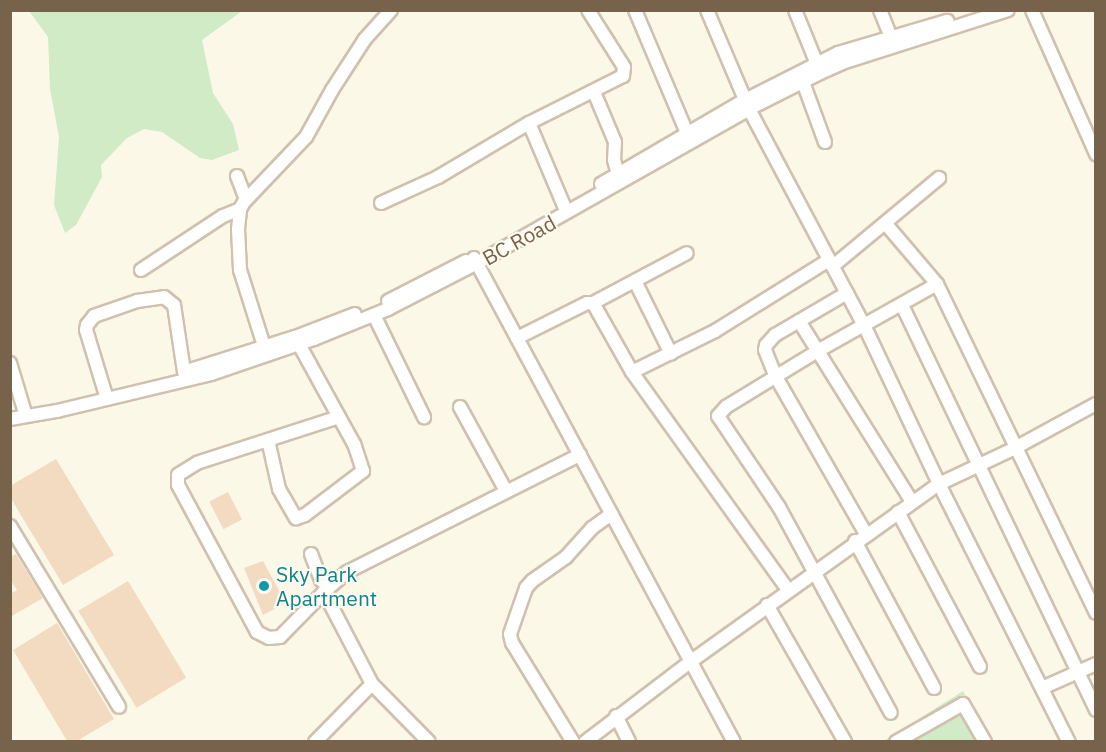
<!DOCTYPE html>
<html>
<head>
<meta charset="utf-8">
<style>
  body { margin:0 }
  #map { position:relative; width:1106px; height:752px; overflow:hidden; background:#fcf8e8; font-family:"IBM Plex Sans",sans-serif }
  div>[style] { position:absolute }
  [style*='--x'] { left:calc(var(--x)*1px); top:calc(var(--y)*1px); width:calc(var(--w)*1px); rotate:calc(var(--a)*1deg) }
  .green>* { inset:0; background:#d0ebc6 }
  .building>* { inset:0; background:#f2dbc0; transform-origin:0 0 }
  .roads { filter:drop-shadow(2px 0 #cfc1ae) drop-shadow(-2px 0 #cfc1ae) drop-shadow(0 2px #cfc1ae) drop-shadow(0 -2px #cfc1ae) }
  .minor>* { height:12px; margin:-6px; padding:0 6px; transform-origin:6px; border-radius:6px; background:#fff }
  .dots>* { width:16px; height:16px; translate:-50% -50%; box-sizing:border-box; border:3px solid #fffbef; border-radius:50% }
  span { translate:-50% -50%; white-space:nowrap; text-align:center; line-height:1.15; -webkit-text-stroke:4.5px #fffbef; paint-order:stroke }
  .street-label { font-size:21px; color:#77624c }
  .culture-label { font-size:21px; color:#0d838f }
  .left { translate:0 -50%; text-align:left }
  .frame { position:absolute; inset:0; border:12px solid #77624c; pointer-events:none }
</style>
</head>
<body>
<div id="map">
  <div class="green">
    <div style="clip-path:polygon(29px 11px,242px 11px,202px 40px,213px 93px,233px 124px,239px 150px,212px 160px,200px 158px,162px 132px,144px 129px,127px 138px,101px 165px,102px 177px,76px 225px,65px 233px,54px 205px,59px 137px,50px 89px,48px 37px)"></div>
    <div style="clip-path:polygon(963px 691px,993px 741px,882px 742px)"></div>
  </div>
  <div class="building">
    <div style="clip-path:polygon(56px 459px,114px 555px,63px 585px,10px 497px,10px 486px)"></div>
    <div style="left:228px;top:492px;width:31px;height:21px;rotate:63deg"></div>
    <div style="clip-path:polygon(16px 554px,43px 598px,10px 617px,10px 594px,17px 590px,10px 579px,10px 557px)"></div>
    <div style="clip-path:polygon(263px 561px,286px 603px,263px 615px,244px 568px)"></div>
    <div style="left:128px;top:581px;width:113px;height:58px;rotate:59deg"></div>
    <div style="clip-path:polygon(57px 623px,114px 719px,77px 741px,67px 741px,13px 650px)"></div>
  </div>
  <div class="roads">
    <div class="minor">
      <div style="--x:635;--y:10;--w:134;--a:67.1"></div>
      <div style="--x:707;--y:10;--w:108;--a:67"></div>
      <div style="--x:749;--y:109;--w:245;--a:62"></div>
      <div style="--x:864;--y:325;--w:176;--a:64.7"></div>
      <div style="--x:939;--y:484;--w:289;--a:63.3"></div>
      <div style="--x:795;--y:10;--w:64;--a:67.9"></div>
      <div style="--x:880;--y:10;--w:29;--a:68"></div>
      <div style="--x:1032;--y:10;--w:158;--a:66"></div>
      <div style="--x:803;--y:82;--w:64;--a:69.9"></div>
      <div style="--x:594;--y:92;--w:54;--a:67.2"></div>
      <div style="--x:615;--y:142;--w:18;--a:93"></div>
      <div style="--x:614;--y:160;--w:15;--a:74"></div>
      <div style="--x:529;--y:123;--w:90;--a:67.1"></div>
      <div style="--x:237;--y:176;--w:25;--a:69"></div>
      <div style="--x:601;--y:184;--w:167;--a:-30.3"></div>
      <div style="--x:745;--y:100;--w:104;--a:-26.8"></div>
      <div style="--x:838;--y:53;--w:114;--a:-16.4"></div>
      <div style="--x:381;--y:203;--w:63;--a:-24.5"></div>
      <div style="--x:438;--y:177;--w:106;--a:-30.7"></div>
      <div style="--x:529;--y:123;--w:105;--a:-26.6"></div>
      <div style="--x:623;--y:76;--w:9;--a:-84"></div>
      <div style="--x:624;--y:67;--w:67;--a:-122.3"></div>
      <div style="--x:885;--y:223;--w:80;--a:49.6"></div>
      <div style="--x:937;--y:284;--w:139;--a:150.7"></div>
      <div style="--x:816;--y:352;--w:105;--a:148.6"></div>
      <div style="--x:726;--y:407;--w:12;--a:132"></div>
      <div style="--x:718;--y:416;--w:110;--a:56.2"></div>
      <div style="--x:779;--y:507;--w:234;--a:61.5"></div>
      <div style="--x:474;--y:258;--w:549;--a:61.76"></div>
      <div style="--x:833;--y:266;--w:138;--a:-39.7"></div>
      <div style="--x:141;--y:270;--w:98;--a:-33.4"></div>
      <div style="--x:223;--y:216;--w:18;--a:-22"></div>
      <div style="--x:635;--y:281;--w:81;--a:63.7"></div>
      <div style="--x:937;--y:284;--w:365;--a:64.2"></div>
      <div style="--x:847;--y:293;--w:83;--a:149.7"></div>
      <div style="--x:775;--y:335;--w:13;--a:132"></div>
      <div style="--x:766;--y:345;--w:5;--a:101"></div>
      <div style="--x:765;--y:350;--w:29;--a:68"></div>
      <div style="--x:776;--y:377;--w:181;--a:60.2"></div>
      <div style="--x:388;--y:301;--w:88;--a:-27.1"></div>
      <div style="--x:593;--y:303;--w:106;--a:-28"></div>
      <div style="--x:902;--y:305;--w:449;--a:64.4"></div>
      <div style="--x:374;--y:315;--w:114;--a:63.9"></div>
      <div style="--x:799;--y:321;--w:213;--a:58"></div>
      <div style="--x:295;--y:337;--w:91;--a:61.2"></div>
      <div style="--x:339;--y:417;--w:149;--a:162.1"></div>
      <div style="--x:197;--y:463;--w:22;--a:148"></div>
      <div style="--x:178;--y:475;--w:10;--a:90"></div>
      <div style="--x:178;--y:485;--w:167;--a:61.7"></div>
      <div style="--x:257;--y:632;--w:13;--a:27"></div>
      <div style="--x:269;--y:638;--w:11;--a:-5"></div>
      <div style="--x:280;--y:637;--w:63;--a:-45.6"></div>
      <div style="--x:324;--y:592;--w:104;--a:62.4"></div>
      <div style="--x:372;--y:684;--w:81;--a:45.5"></div>
      <div style="--x:517;--y:338;--w:78;--a:-26.6"></div>
      <div style="--x:587;--y:303;--w:6;--a:0"></div>
      <div style="--x:593;--y:303;--w:79;--a:60.5"></div>
      <div style="--x:632;--y:372;--w:93;--a:-26.3"></div>
      <div style="--x:715;--y:331;--w:134;--a:-31.9"></div>
      <div style="--x:264;--y:346;--w:80;--a:-107.5"></div>
      <div style="--x:240;--y:270;--w:41;--a:-92.8"></div>
      <div style="--x:238;--y:229;--w:20;--a:-84"></div>
      <div style="--x:240;--y:209;--w:8;--a:-60"></div>
      <div style="--x:244;--y:202;--w:90;--a:-46.4"></div>
      <div style="--x:306;--y:137;--w:54;--a:-61"></div>
      <div style="--x:332;--y:90;--w:61;--a:-57.1"></div>
      <div style="--x:365;--y:39;--w:39;--a:-48"></div>
      <div style="--x:10;--y:363;--w:55;--a:73.2"></div>
      <div style="--x:187;--y:371;--w:113;--a:-17.5"></div>
      <div style="--x:295;--y:337;--w:64;--a:-21"></div>
      <div style="--x:632;--y:372;--w:268;--a:54.4"></div>
      <div style="--x:107;--y:399;--w:72;--a:-106.9"></div>
      <div style="--x:86;--y:330;--w:5;--a:-79"></div>
      <div style="--x:87;--y:325;--w:11;--a:-52"></div>
      <div style="--x:94;--y:316;--w:46;--a:-19.2"></div>
      <div style="--x:137;--y:301;--w:27;--a:-8"></div>
      <div style="--x:164;--y:297;--w:13;--a:39"></div>
      <div style="--x:174;--y:305;--w:68;--a:81.5"></div>
      <div style="--x:460;--y:407;--w:96;--a:61.3"></div>
      <div style="--x:10;--y:419;--w:48;--a:-9.7"></div>
      <div style="--x:57;--y:411;--w:158;--a:-13.5"></div>
      <div style="--x:211;--y:374;--w:109;--a:-18.8"></div>
      <div style="--x:314;--y:339;--w:80;--a:-22.1"></div>
      <div style="--x:388;--y:309;--w:100;--a:-27.3"></div>
      <div style="--x:477;--y:263;--w:313;--a:-29.5"></div>
      <div style="--x:749;--y:109;--w:80;--a:-26.9"></div>
      <div style="--x:820;--y:73;--w:24;--a:-24"></div>
      <div style="--x:842;--y:63;--w:174;--a:-17.7"></div>
      <div style="--x:268;--y:440;--w:50;--a:77.3"></div>
      <div style="--x:279;--y:489;--w:34;--a:60"></div>
      <div style="--x:296;--y:518;--w:9;--a:-18"></div>
      <div style="--x:305;--y:515;--w:73;--a:-37.2"></div>
      <div style="--x:363;--y:471;--w:28;--a:-108"></div>
      <div style="--x:354;--y:444;--w:31;--a:-119"></div>
      <div style="--x:898;--y:512;--w:175;--a:62.1"></div>
      <div style="--x:10;--y:526;--w:211;--a:58.9"></div>
      <div style="--x:855;--y:541;--w:167;--a:61.7"></div>
      <div style="--x:311;--y:554;--w:28;--a:69"></div>
      <div style="--x:321;--y:580;--w:8;--a:40"></div>
      <div style="--x:327;--y:585;--w:8;--a:113"></div>
      <div style="--x:324;--y:592;--w:30;--a:-41"></div>
      <div style="--x:347;--y:572;--w:261;--a:-26.7"></div>
      <div style="--x:767;--y:605;--w:158;--a:60.3"></div>
      <div style="--x:1042;--y:688;--w:59;--a:-24"></div>
      <div style="--x:616;--y:716;--w:29;--a:63"></div>
      <div style="--x:315;--y:742;--w:81;--a:-45.5"></div>
      <div style="--x:573;--y:742;--w:116;--a:-121.6"></div>
      <div style="--x:512;--y:643;--w:9;--a:-103"></div>
      <div style="--x:510;--y:634;--w:49;--a:-70.8"></div>
      <div style="--x:526;--y:588;--w:9;--a:-49"></div>
      <div style="--x:532;--y:581;--w:42;--a:-35.2"></div>
      <div style="--x:566;--y:557;--w:39;--a:-48"></div>
      <div style="--x:592;--y:528;--w:24;--a:-36"></div>
      <div style="--x:585;--y:742;--w:132;--a:-37.3"></div>
      <div style="--x:690;--y:662;--w:306;--a:-35.6"></div>
      <div style="--x:939;--y:484;--w:84;--a:-25.3"></div>
      <div style="--x:1015;--y:448;--w:92;--a:-28.5"></div>
      <div style="--x:896;--y:742;--w:77;--a:-29.6"></div>
      <div style="--x:963;--y:704;--w:44;--a:59.9"></div>
    </div>
  </div>
  <div class="dots">
    <div style="left:264px;top:586px;background:#0f9aa8"></div>
  </div>
  <div class="street-label">
    <span style="left:519px;top:240px;rotate:-29deg">BC Road</span>
  </div>
  <div class="culture-label">
    <span class="left" style="left:276px;top:586px">Sky Park<br>Apartment</span>
  </div>
  <div class="frame"></div>
</div>
</body>
</html>
